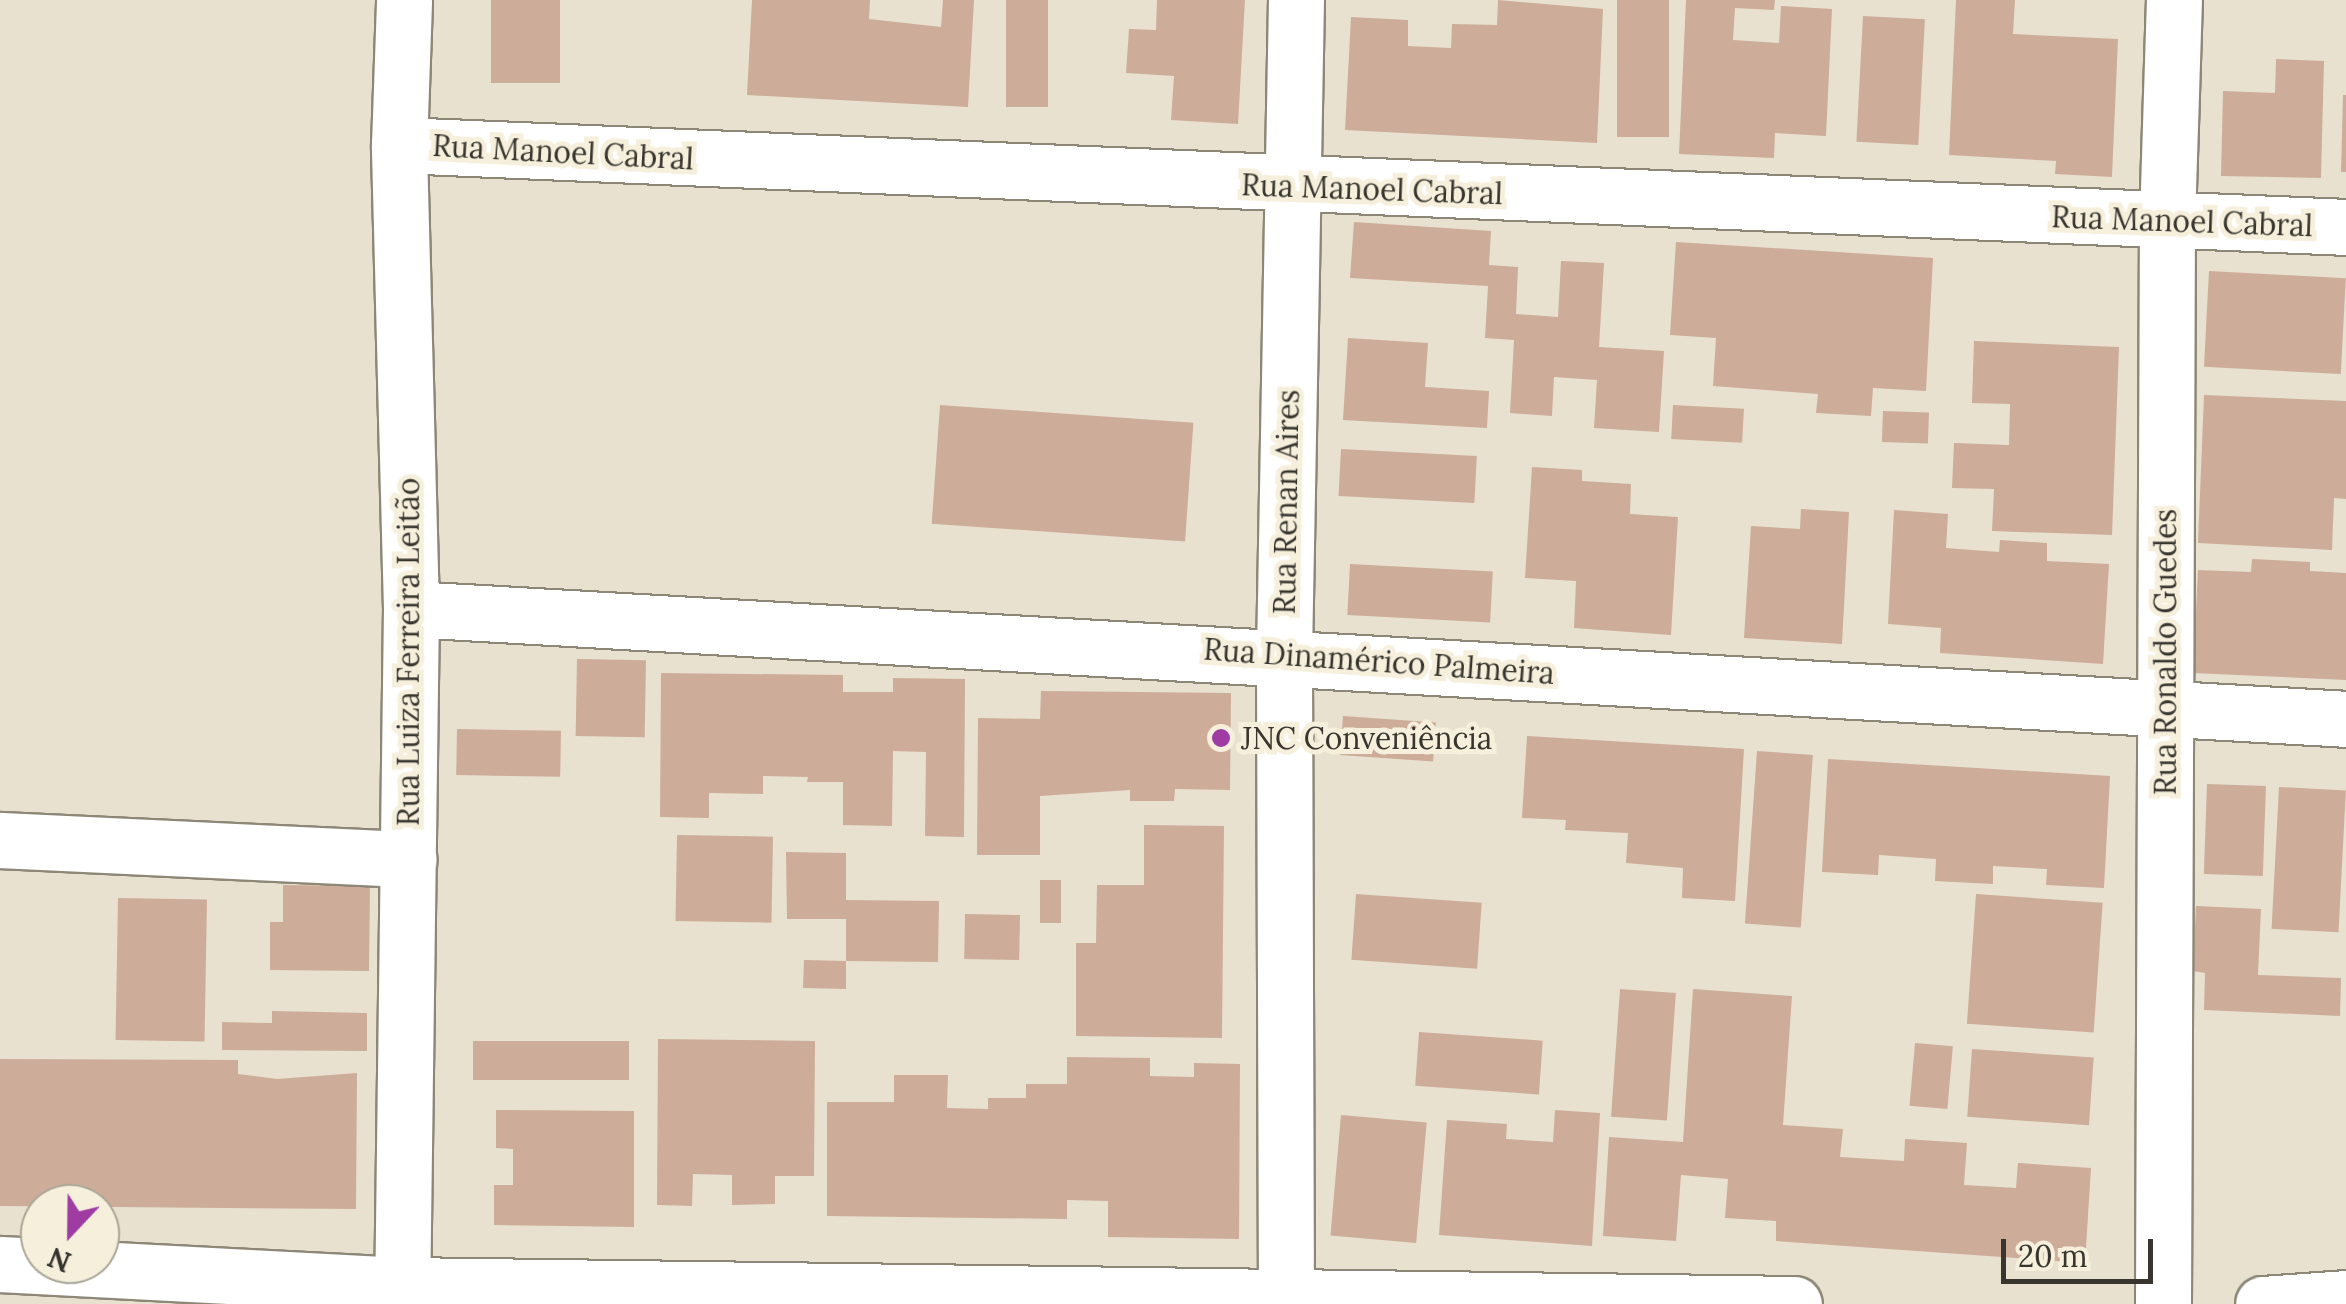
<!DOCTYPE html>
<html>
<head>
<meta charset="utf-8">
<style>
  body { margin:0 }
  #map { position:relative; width:2346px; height:1304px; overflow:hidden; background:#e8e1cf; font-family:Lora,serif }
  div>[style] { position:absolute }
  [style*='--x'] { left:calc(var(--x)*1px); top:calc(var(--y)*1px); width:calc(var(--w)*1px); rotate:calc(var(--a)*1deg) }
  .building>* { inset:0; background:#cdac9a; transform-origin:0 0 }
  .roads { filter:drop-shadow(2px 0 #8d8777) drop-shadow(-2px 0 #8d8777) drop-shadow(0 2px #8d8777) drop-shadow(0 -2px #8d8777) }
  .street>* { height:55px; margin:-27.5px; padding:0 27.5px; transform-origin:27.5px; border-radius:27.5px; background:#fff }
  .dots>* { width:28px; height:28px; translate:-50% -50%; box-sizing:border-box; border:5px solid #f5efdc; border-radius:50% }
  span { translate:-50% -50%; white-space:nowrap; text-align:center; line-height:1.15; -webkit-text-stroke:10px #f5efdc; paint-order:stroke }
  .street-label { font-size:30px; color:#37352e }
  .poi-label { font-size:30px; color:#37352e }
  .left { translate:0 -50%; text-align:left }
  .north { position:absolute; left:20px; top:1184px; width:100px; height:100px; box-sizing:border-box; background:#f5efdc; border:2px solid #a9a596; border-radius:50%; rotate:202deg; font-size:28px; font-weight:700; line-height:40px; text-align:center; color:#37352e }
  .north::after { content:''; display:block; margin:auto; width:35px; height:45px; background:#9e3ca3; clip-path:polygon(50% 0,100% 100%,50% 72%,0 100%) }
  .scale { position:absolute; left:2001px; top:1239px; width:152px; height:45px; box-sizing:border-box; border:5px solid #37352e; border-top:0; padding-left:12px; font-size:30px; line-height:35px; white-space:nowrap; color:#37352e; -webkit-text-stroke:8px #f5efdc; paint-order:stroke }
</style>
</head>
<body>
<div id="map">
  <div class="building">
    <div style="left:491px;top:0;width:69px;height:83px"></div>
    <div style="clip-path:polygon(752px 0,870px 0,869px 19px,941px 27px,943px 0,974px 0,968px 107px,747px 95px)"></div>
    <div style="left:1006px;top:0;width:42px;height:107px"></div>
    <div style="clip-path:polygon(1157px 0,1245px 0,1238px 124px,1171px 120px,1174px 76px,1126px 73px,1129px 29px,1156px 30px)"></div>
    <div style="clip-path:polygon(1498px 0,1603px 9px,1597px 143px,1345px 130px,1351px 17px,1408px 20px,1408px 46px,1451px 48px,1452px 24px,1497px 25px)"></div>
    <div style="left:1617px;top:0;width:52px;height:137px"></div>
    <div style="clip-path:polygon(1686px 0,1775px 0,1774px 10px,1735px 8px,1733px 40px,1779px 43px,1781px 6px,1832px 9px,1826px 136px,1775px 133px,1774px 158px,1679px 154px)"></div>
    <div style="clip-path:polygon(1956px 0,2015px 0,2013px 34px,2118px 39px,2112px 177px,2055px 174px,2056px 161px,1949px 155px)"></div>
    <div style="left:1863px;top:16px;width:62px;height:126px;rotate:3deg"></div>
    <div style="clip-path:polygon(2276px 59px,2324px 61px,2321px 178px,2221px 176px,2223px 91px,2275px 93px)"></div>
    <div style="clip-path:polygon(2343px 95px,2346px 95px,2346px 172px,2341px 172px)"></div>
    <div style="clip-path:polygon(1354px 222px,1491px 231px,1489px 265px,1518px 267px,1516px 314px,1558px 317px,1561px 261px,1604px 263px,1599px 347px,1664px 351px,1659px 432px,1594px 428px,1597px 380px,1554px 377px,1552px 416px,1510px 413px,1514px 340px,1485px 338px,1488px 286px,1350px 278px)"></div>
    <div style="clip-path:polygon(1676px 242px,1933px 258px,1926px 391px,1873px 388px,1871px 416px,1816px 413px,1818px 394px,1713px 386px,1716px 338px,1670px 335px)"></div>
    <div style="left:2209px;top:271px;width:137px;height:96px;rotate:3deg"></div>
    <div style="clip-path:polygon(1348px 338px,1428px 343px,1425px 387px,1489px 391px,1487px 428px,1343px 420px)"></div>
    <div style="clip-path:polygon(1974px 341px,2119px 347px,2112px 535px,1992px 531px,1994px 489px,1952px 488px,1954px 443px,2009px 445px,2010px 404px,1972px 403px)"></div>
    <div style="clip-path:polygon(2204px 395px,2346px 401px,2346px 499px,2334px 498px,2332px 550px,2198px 543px)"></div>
    <div style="left:940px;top:405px;width:254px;height:119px;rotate:4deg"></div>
    <div style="left:1673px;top:405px;width:71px;height:34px;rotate:3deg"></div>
    <div style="left:1883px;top:411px;width:46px;height:31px;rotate:2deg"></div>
    <div style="left:1341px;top:449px;width:136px;height:47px;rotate:3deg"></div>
    <div style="clip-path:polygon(1532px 467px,1582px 470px,1582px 481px,1631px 484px,1630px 514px,1678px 517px,1671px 635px,1574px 628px,1576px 581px,1525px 578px)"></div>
    <div style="clip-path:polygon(1801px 509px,1849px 512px,1842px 644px,1744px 638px,1751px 526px,1800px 529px)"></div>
    <div style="clip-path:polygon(1894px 510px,1948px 514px,1946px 548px,1999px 552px,2000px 540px,2047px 543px,2047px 561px,2109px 564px,2103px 664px,1940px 653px,1941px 628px,1888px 624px)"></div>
    <div style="clip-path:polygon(2252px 559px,2310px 562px,2310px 571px,2346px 573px,2346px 680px,2193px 673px,2198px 570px,2251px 572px)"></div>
    <div style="left:1350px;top:564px;width:143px;height:51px;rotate:3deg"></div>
    <div style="left:577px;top:659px;width:69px;height:77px;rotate:1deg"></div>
    <div style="clip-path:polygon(661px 673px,843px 675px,843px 692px,893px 692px,893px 678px,965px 679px,964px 837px,925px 836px,926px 752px,893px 751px,892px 826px,843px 825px,843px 782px,807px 782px,808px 777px,763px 776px,763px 794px,709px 793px,709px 818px,660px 817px)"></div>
    <div style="clip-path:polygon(1041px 691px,1231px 693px,1230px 790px,1175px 789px,1174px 801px,1130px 801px,1130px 790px,1040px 796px,1040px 855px,977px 855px,978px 718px,1040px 719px)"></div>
    <div style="left:1343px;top:716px;width:93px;height:39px;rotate:4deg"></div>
    <div style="left:457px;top:729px;width:104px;height:46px;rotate:1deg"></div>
    <div style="clip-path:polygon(1527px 736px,1744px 749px,1735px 901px,1682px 898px,1683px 868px,1626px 863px,1628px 833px,1565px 830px,1566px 820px,1522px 818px)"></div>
    <div style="left:1757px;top:751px;width:56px;height:173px;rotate:4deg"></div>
    <div style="clip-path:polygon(1828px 759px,2110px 776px,2104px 888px,2046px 885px,2047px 869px,1993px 866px,1993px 884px,1935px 881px,1936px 859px,1879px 855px,1878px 875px,1822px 872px)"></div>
    <div style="left:2207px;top:784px;width:59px;height:90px;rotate:2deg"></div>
    <div style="left:2279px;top:787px;width:67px;height:142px;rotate:3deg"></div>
    <div style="clip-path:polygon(1144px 825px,1224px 826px,1222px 1038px,1076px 1036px,1076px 943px,1096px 943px,1097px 885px,1144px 885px)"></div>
    <div style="left:677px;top:835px;width:96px;height:86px;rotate:1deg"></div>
    <div style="clip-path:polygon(786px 852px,846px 853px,846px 900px,939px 901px,938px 962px,846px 961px,846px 989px,803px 988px,804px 960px,846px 961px,846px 919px,787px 919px)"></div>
    <div style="left:1040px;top:880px;width:21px;height:43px"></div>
    <div style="clip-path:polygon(283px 885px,370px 886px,369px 971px,270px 970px,270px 922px,283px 922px)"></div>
    <div style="left:1356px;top:894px;width:126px;height:66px;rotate:4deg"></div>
    <div style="left:1976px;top:894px;width:127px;height:130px;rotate:4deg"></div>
    <div style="left:118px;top:898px;width:89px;height:142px;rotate:1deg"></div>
    <div style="clip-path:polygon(2196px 906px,2261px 909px,2258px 975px,2341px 978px,2340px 1016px,2204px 1010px,2205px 973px,2193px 971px)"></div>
    <div style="left:965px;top:914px;width:55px;height:45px;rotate:1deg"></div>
    <div style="left:1620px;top:989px;width:56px;height:128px;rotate:4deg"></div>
    <div style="clip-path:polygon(1693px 989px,1792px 996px,1783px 1125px,1843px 1129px,1840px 1157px,1904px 1161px,1905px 1139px,1967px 1143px,1964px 1185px,2016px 1188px,2018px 1163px,2091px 1168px,2085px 1263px,1776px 1241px,1776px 1221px,1725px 1218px,1728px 1179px,1681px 1175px,1676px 1241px,1603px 1236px,1609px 1137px,1683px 1142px)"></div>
    <div style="clip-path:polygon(272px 1011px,367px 1013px,367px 1051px,222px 1050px,222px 1022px,272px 1023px)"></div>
    <div style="left:1419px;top:1032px;width:124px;height:54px;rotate:4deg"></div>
    <div style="clip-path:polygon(658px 1039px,815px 1041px,814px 1176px,775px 1176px,775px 1204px,732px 1205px,732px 1175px,693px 1174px,692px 1206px,657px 1205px)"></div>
    <div style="left:473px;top:1041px;width:156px;height:39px"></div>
    <div style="left:1915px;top:1043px;width:38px;height:63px;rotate:5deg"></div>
    <div style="left:1972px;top:1049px;width:122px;height:68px;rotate:4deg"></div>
    <div style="clip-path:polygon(1067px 1057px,1150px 1058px,1150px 1076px,1194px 1077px,1194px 1063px,1240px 1064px,1239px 1239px,1108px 1237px,1108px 1201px,1067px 1200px,1067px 1219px,827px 1216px,827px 1102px,894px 1102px,894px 1075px,948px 1075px,947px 1108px,988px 1109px,988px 1098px,1026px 1098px,1026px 1084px,1067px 1084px)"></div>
    <div style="clip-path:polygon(0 1059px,238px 1060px,238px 1074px,277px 1079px,357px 1073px,356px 1209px,0 1206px)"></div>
    <div style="clip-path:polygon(496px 1110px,634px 1111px,634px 1227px,494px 1225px,494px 1185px,513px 1185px,513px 1149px,496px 1148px)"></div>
    <div style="clip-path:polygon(1555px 1110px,1600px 1113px,1592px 1246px,1439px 1235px,1447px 1120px,1507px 1124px,1506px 1139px,1553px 1142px)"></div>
    <div style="left:1341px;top:1115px;width:86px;height:121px;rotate:5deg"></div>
  </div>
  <div class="roads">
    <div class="street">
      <div style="--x:399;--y:145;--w:1949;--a:2.41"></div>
      <div style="--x:411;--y:609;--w:1938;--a:3.25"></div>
      <div style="--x:0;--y:840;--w:409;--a:2.7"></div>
      <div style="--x:0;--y:1264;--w:403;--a:3"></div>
      <div style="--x:402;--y:1285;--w:1392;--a:0.78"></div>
      <div style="--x:402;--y:1304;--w:695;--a:-89.26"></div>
      <div style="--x:411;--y:609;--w:464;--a:-91.5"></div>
      <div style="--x:399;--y:145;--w:145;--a:-88"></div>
      <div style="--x:1286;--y:1304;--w:650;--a:-90.18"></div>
      <div style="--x:1284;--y:654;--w:654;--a:-88.95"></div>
      <div style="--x:2163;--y:1304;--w:1083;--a:-89.79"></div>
      <div style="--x:2167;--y:221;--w:221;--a:-88.2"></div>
      <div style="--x:2263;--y:1304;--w:83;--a:-4.1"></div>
    </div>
  </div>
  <div class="dots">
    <div style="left:1221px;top:738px;background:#9e3ca3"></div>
  </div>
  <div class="street-label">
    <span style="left:563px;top:152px;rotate:3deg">Rua Manoel Cabral</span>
    <span style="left:1372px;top:189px;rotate:2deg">Rua Manoel Cabral</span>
    <span style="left:2182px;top:221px;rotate:2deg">Rua Manoel Cabral</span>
    <span style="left:1286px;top:502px;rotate:-89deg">Rua Renan Aires</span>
    <span style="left:408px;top:652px;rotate:-90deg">Rua Luiza Ferreira Leitão</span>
    <span style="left:2165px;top:652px;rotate:-90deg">Rua Ronaldo Guedes</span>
    <span style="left:1379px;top:661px;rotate:4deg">Rua Dinamérico Palmeira</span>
  </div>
  <div class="poi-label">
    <span class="left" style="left:1241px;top:738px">JNC Conveniência</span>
  </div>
  <div class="north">N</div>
  <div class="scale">20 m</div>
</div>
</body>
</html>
